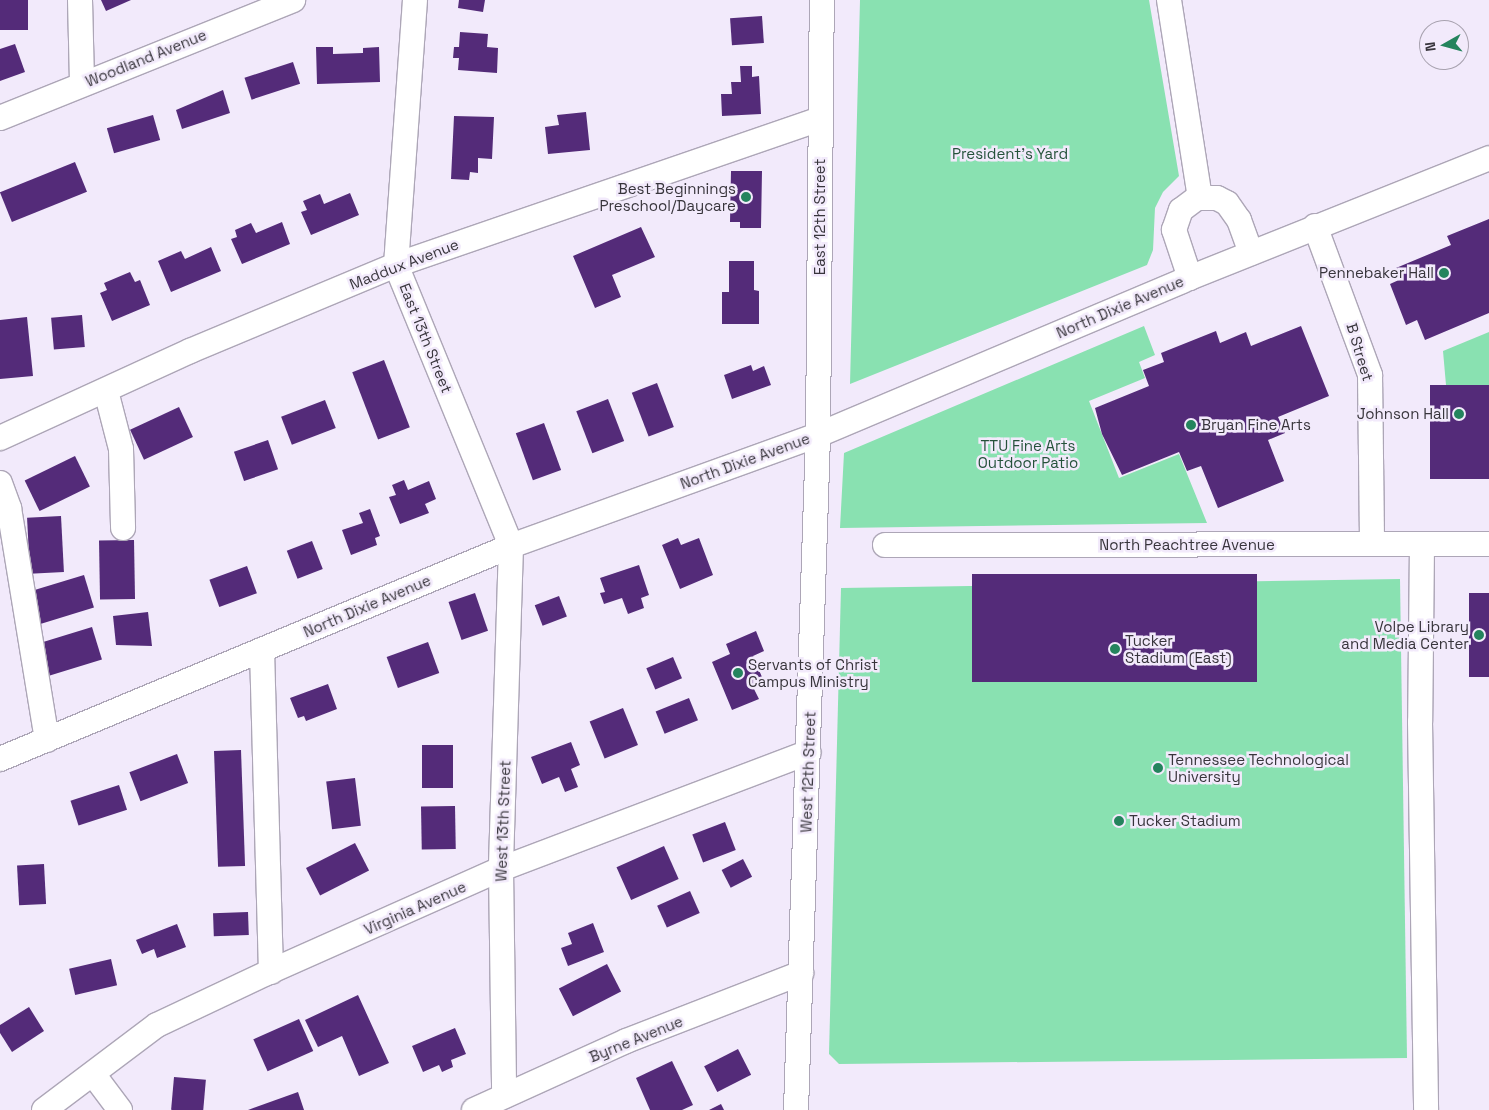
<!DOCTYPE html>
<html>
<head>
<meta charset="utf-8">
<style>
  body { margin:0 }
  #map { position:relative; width:1489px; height:1110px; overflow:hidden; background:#f2eafb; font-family:"Space Grotesk",sans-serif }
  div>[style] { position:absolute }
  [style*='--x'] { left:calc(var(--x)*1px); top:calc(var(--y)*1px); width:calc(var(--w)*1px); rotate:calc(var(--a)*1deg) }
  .green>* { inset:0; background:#89e1b1 }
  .building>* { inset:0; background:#542b79; transform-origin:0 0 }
  .roads { filter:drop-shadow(1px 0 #ada6b7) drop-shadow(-1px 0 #ada6b7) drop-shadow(0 1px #ada6b7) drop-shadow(0 -1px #ada6b7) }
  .minor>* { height:24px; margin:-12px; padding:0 12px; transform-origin:12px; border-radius:12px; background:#fff }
  .dots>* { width:14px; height:14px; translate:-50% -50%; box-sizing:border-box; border:2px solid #f2eafb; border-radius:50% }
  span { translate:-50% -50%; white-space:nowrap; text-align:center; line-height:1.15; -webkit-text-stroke:5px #f2eafb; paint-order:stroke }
  .street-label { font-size:15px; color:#38353c }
  .park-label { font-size:15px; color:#25523b }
  .poi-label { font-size:15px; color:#38353c }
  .right { translate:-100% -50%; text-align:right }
  .left { translate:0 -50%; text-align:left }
  .north { position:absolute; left:1419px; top:20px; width:50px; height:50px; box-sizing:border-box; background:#f2eafb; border:1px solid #a8a2af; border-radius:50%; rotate:263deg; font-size:14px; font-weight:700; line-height:20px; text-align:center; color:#38353c }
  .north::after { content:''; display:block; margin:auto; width:18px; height:22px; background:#24845d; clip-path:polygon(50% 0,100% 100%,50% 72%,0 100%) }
</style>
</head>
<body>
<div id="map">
  <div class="green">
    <div style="clip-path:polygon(860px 0,1149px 0,1179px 176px,1163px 192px,1155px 208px,1153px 250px,1147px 265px,850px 384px)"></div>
    <div style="clip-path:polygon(1144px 326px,1155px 355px,1139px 362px,1145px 378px,1089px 401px,1119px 478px,1179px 454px,1207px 523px,840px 528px,844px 453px)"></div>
    <div style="clip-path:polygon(1489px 332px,1489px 385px,1446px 385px,1443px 351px)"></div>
    <div style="clip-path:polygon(1400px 579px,1407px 1058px,839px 1064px,829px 1054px,841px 588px)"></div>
  </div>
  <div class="building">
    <div style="left:0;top:0;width:28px;height:30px"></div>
    <div style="clip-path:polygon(101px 0,131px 0,106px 11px)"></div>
    <div style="clip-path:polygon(459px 0,485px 0,483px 12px,458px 8px)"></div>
    <div style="left:762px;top:16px;width:27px;height:32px;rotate:86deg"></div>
    <div style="clip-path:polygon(460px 32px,488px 34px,487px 47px,498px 48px,497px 73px,458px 70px,459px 58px,453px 58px,454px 47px,459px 47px)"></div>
    <div style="clip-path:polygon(15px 44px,25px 72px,0 81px,0 49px)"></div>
    <div style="clip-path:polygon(316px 47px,333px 47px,333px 54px,363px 53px,363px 48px,379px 47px,380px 82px,317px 84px)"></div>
    <div style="left:293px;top:62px;width:23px;height:51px;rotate:72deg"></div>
    <div style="clip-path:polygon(740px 66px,752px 66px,752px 77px,759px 76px,761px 114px,722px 116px,721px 94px,732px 94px,731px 82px,741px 82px)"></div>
    <div style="clip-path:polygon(223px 90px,230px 113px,182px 129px,176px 110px)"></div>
    <div style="clip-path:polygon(586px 112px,590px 150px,548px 154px,545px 127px,559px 125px,557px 115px)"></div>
    <div style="left:153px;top:115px;width:26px;height:48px;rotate:74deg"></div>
    <div style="clip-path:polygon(454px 116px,494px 117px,492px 159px,478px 158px,478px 173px,470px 172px,469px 180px,451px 179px)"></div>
    <div style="left:75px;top:162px;width:32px;height:81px;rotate:68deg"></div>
    <div style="clip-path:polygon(731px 171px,762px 171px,761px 228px,740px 228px,740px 222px,730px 222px)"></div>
    <div style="clip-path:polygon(350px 193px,359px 215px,311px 235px,301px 212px,307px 210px,303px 201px,320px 194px,324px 204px)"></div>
    <div style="clip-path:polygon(1489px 219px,1489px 313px,1425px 340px,1417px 320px,1406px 325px,1390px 284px,1401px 279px,1396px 268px,1451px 245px,1447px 236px)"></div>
    <div style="clip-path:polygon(282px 222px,290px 244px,242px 264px,231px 239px,237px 237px,235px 230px,251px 223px,256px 233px)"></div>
    <div style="clip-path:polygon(641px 227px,655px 257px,612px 275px,621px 297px,595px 308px,573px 256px)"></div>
    <div style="clip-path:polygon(211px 247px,221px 271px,171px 292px,158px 261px,181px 251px,185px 259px)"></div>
    <div style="clip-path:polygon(729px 261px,754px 261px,754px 290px,759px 291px,759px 324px,722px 324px,722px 292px,729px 292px)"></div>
    <div style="clip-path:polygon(130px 272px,135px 282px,140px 280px,150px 305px,112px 321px,100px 293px,107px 290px,104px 283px)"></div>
    <div style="left:82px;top:315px;width:32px;height:31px;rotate:85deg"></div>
    <div style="clip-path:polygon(27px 317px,33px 376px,0 379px,0 320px)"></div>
    <div style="clip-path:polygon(1301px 326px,1329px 396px,1278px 417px,1285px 433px,1268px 440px,1284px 481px,1218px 508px,1201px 466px,1187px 471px,1179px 452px,1122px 475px,1102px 434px,1095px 408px,1149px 386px,1143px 370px,1164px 362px,1161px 353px,1216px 331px,1220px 343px,1246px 332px,1251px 346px)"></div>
    <div style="left:384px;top:360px;width:72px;height:34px;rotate:69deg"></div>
    <div style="clip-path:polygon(751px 365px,753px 371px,764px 366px,771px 385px,732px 399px,724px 375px)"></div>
    <div style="left:657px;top:383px;width:47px;height:27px;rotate:69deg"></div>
    <div style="left:1430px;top:385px;width:59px;height:94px"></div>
    <div style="left:608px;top:399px;width:45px;height:34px;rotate:69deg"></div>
    <div style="left:325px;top:400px;width:30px;height:47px;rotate:69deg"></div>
    <div style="left:179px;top:407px;width:33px;height:54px;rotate:65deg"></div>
    <div style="left:544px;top:423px;width:50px;height:30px;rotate:70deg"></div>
    <div style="left:268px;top:440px;width:31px;height:36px;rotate:71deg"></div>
    <div style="left:75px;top:456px;width:34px;height:56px;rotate:64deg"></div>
    <div style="clip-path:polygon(404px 480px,408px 490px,429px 481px,436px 499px,425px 504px,429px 513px,400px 524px,389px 497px,396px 495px,392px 485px)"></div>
    <div style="clip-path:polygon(370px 509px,380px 536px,375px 538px,377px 545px,351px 555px,342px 530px,363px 523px,359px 513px)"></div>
    <div style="left:61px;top:516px;width:56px;height:34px;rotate:87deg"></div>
    <div style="clip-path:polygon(678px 538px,681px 545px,699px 538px,713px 575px,680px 589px,662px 545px)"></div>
    <div style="left:134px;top:540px;width:59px;height:35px;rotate:89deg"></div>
    <div style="left:312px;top:541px;width:30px;height:27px;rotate:69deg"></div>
    <div style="clip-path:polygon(639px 565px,649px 595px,641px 598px,644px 608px,628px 614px,622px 598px,604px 604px,600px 593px,605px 592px,600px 578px)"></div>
    <div style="left:247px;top:566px;width:29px;height:40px;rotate:70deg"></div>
    <div style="left:1257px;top:574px;width:108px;height:285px;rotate:90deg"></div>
    <div style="left:84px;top:575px;width:34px;height:56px;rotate:73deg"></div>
    <div style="left:475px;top:593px;width:40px;height:28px;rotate:71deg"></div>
    <div style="left:1469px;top:593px;width:20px;height:84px"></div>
    <div style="left:559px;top:596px;width:22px;height:26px;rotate:69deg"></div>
    <div style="clip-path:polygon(148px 612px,152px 646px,116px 645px,113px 616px)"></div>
    <div style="left:92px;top:627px;width:34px;height:57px;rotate:73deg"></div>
    <div style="clip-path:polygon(756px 631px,764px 651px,753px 656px,765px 684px,754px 689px,759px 699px,732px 710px,712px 662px,730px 654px,726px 644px)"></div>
    <div style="left:428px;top:642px;width:33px;height:44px;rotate:70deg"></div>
    <div style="left:673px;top:657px;width:23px;height:29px;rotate:67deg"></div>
    <div style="clip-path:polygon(328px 684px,337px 709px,306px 721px,304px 716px,298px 718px,290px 698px)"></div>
    <div style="left:689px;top:698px;width:24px;height:36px;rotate:68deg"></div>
    <div style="left:623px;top:708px;width:40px;height:36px;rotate:68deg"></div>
    <div style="clip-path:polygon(571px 742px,580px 765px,571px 769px,578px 787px,565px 792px,559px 777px,542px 784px,531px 757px)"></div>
    <div style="left:422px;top:745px;width:31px;height:43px"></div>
    <div style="left:241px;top:750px;width:116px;height:27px;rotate:88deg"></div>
    <div style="left:177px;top:754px;width:31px;height:51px;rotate:69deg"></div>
    <div style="left:355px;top:778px;width:48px;height:29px;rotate:83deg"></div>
    <div style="left:119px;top:785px;width:26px;height:51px;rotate:72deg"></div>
    <div style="left:455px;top:806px;width:43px;height:34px;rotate:89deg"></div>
    <div style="left:725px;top:822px;width:30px;height:35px;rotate:69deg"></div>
    <div style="left:355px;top:843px;width:31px;height:55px;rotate:63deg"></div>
    <div style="left:664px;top:846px;width:36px;height:52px;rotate:66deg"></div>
    <div style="left:743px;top:859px;width:20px;height:24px;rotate:63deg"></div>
    <div style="left:44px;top:864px;width:40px;height:27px;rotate:87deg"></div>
    <div style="left:690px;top:891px;width:24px;height:36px;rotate:66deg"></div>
    <div style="left:248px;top:912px;width:23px;height:35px;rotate:88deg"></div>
    <div style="clip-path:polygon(593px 923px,604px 952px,568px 966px,561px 948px,572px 944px,568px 933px)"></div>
    <div style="clip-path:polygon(177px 924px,186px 947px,157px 958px,154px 949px,142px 954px,136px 940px)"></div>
    <div style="left:111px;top:959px;width:27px;height:43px;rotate:77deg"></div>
    <div style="left:607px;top:964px;width:31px;height:54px;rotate:63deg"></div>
    <div style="clip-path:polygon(358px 995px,389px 1063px,359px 1076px,342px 1036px,318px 1047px,305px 1020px)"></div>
    <div style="clip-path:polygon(29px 1007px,44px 1031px,12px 1052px,0 1033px,0 1025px)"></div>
    <div style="left:299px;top:1019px;width:35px;height:50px;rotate:66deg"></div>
    <div style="clip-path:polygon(455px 1028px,466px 1054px,451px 1060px,453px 1067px,442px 1072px,439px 1065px,423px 1072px,412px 1046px)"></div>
    <div style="left:738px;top:1049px;width:29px;height:38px;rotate:63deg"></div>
    <div style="clip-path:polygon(672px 1061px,693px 1105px,682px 1110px,650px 1110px,636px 1078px)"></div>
    <div style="left:174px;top:1077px;width:32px;height:33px;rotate:5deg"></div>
    <div style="clip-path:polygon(298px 1092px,304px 1110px,248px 1110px)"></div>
    <div style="clip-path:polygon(721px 1104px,724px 1110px,709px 1110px)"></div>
  </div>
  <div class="roads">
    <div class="minor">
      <div style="--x:80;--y:0;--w:84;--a:88.6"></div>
      <div style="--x:415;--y:0;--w:266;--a:94.1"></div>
      <div style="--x:396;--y:265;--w:304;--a:67.7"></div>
      <div style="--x:511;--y:546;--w:323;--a:91.8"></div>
      <div style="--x:501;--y:869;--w:227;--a:89.2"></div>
      <div style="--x:1169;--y:0;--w:200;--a:81.1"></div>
      <div style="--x:0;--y:118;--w:316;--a:-21.9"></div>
      <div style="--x:1315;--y:226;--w:159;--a:69.7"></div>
      <div style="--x:1370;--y:375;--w:169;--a:89.3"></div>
      <div style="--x:1190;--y:278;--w:51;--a:-108.4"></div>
      <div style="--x:1174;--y:230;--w:21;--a:-71"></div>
      <div style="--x:1181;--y:210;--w:20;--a:-37"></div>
      <div style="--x:1197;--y:198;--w:20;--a:0"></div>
      <div style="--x:1217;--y:198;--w:11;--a:27"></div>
      <div style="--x:1227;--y:203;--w:21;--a:55"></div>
      <div style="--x:1239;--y:220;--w:35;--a:70"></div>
      <div style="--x:106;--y:391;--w:60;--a:75.5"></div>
      <div style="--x:121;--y:449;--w:79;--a:88.5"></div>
      <div style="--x:0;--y:438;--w:209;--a:-24.6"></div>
      <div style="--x:190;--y:351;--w:223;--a:-22.7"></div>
      <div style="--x:396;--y:265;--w:448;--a:-19"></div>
      <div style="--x:0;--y:483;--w:27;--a:70"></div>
      <div style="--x:9;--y:508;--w:235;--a:80.7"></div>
      <div style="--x:885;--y:545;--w:604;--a:-0.09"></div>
      <div style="--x:1422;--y:545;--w:177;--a:90.6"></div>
      <div style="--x:1420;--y:722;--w:388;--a:89.1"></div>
      <div style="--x:262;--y:650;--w:322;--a:88.4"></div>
      <div style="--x:0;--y:759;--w:554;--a:-22.63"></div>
      <div style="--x:511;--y:546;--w:326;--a:-19.9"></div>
      <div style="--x:818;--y:435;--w:395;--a:-22.9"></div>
      <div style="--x:1182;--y:281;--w:331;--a:-21.8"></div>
      <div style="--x:93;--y:1074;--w:45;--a:53.1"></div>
      <div style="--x:44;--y:1110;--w:141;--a:-37"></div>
      <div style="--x:157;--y:1025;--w:122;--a:-25.3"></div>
      <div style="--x:267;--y:973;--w:256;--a:-24"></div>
      <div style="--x:501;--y:869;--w:329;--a:-20.8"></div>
      <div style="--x:474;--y:1110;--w:167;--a:-24.4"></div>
      <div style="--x:626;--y:1041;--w:188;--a:-21.2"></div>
      <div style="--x:796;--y:1110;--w:675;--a:-88.13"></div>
      <div style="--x:818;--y:435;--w:435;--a:-89.5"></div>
    </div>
  </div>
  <div class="dots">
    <div style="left:746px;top:197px;background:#24845d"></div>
    <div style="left:1444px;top:273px;background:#24845d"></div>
    <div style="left:1459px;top:414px;background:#24845d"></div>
    <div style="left:1191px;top:425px;background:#24845d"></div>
    <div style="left:1479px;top:635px;background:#24845d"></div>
    <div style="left:1115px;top:649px;background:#24845d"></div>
    <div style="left:738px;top:673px;background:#24845d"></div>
    <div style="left:1158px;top:768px;background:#24845d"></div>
    <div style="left:1119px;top:821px;background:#24845d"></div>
  </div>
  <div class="street-label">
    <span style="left:146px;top:58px;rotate:-22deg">Woodland Avenue</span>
    <span style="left:820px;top:217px;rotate:-90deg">East 12th Street</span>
    <span style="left:404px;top:264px;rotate:-21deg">Maddux Avenue</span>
    <span style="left:1120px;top:307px;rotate:-23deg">North Dixie Avenue</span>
    <span style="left:426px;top:338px;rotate:68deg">East 13th Street</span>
    <span style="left:1360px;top:352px;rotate:73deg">B Street</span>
    <span style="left:745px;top:461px;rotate:-20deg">North Dixie Avenue</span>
    <span style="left:1187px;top:545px">North Peachtree Avenue</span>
    <span style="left:367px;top:606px;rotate:-23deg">North Dixie Avenue</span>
    <span style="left:808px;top:772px;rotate:-88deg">West 12th Street</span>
    <span style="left:503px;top:821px;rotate:-88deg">West 13th Street</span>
    <span style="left:415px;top:908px;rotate:-24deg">Virginia Avenue</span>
    <span style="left:636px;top:1039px;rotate:-22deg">Byrne Avenue</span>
  </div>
  <div class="park-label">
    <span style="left:1010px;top:154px">President's Yard</span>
    <span style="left:1028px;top:454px">TTU Fine Arts<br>Outdoor Patio</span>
  </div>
  <div class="poi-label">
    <span class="right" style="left:736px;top:197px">Best Beginnings<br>Preschool/Daycare</span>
    <span class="right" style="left:1434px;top:273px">Pennebaker Hall</span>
    <span class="right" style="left:1449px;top:414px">Johnson Hall</span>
    <span class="left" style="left:1201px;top:425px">Bryan Fine Arts</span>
    <span class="right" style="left:1469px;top:635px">Volpe Library<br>and Media Center</span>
    <span class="left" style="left:1125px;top:649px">Tucker<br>Stadium (East)</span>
    <span class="left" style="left:748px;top:673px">Servants of Christ<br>Campus Ministry</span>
    <span class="left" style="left:1168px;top:768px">Tennessee Technological<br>University</span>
    <span class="left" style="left:1129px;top:821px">Tucker Stadium</span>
  </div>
  <div class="north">N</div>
</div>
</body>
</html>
